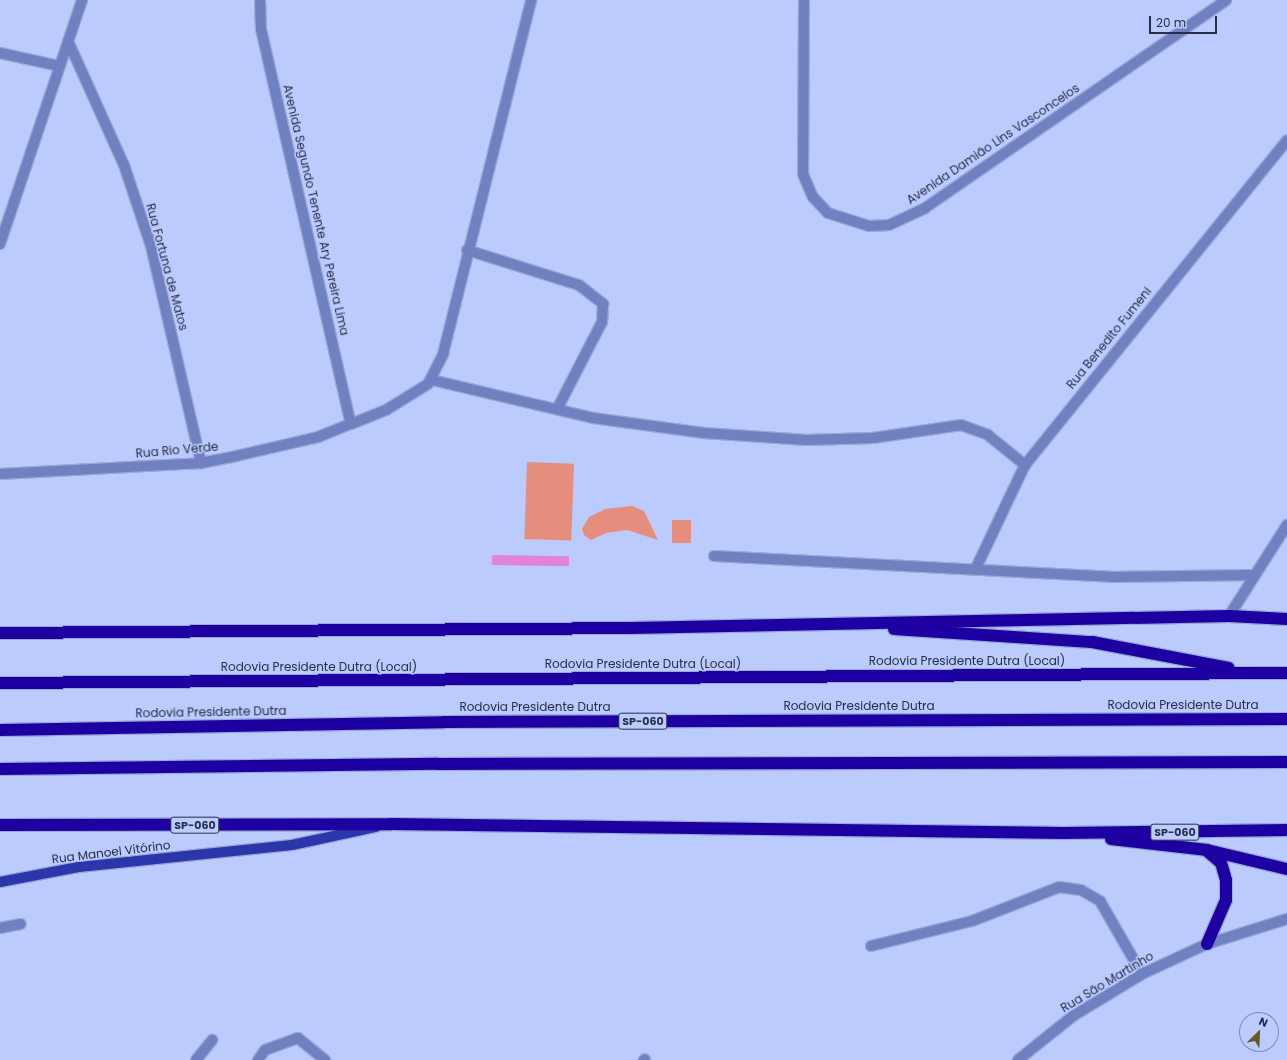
<!DOCTYPE html>
<html>
<head>
<meta charset="utf-8">
<style>
  body { margin:0 }
  #map { position:relative; width:1287px; height:1060px; overflow:hidden; background:#bbcbfe; font-family:Poppins,sans-serif }
  div>[style] { position:absolute }
  [style*='--x'] { left:calc(var(--x)*1px); top:calc(var(--y)*1px); width:calc(var(--w)*1px); rotate:calc(var(--a)*1deg) }
  .green>* { inset:0; background:#e68e7e; transform-origin:0 0 }
  .building>* { inset:0; background:#e283d7; transform-origin:0 0 }
  .roads { filter:drop-shadow(1px 0 #9aa8d6) drop-shadow(-1px 0 #9aa8d6) drop-shadow(0 1px #9aa8d6) drop-shadow(0 -1px #9aa8d6) }
  .minor>* { height:10px; margin:-5px; padding:0 5px; transform-origin:5px; border-radius:5px; background:#6f81c0 }
  .major>* { height:10px; margin:-5px; padding:0 5px; transform-origin:5px; border-radius:5px; background:#2b36ab }
  .highway>* { height:12px; margin:-6px; padding:0 6px; transform-origin:6px; border-radius:6px; background:#1e00a2 }
  span { translate:-50% -50%; white-space:nowrap; text-align:center; line-height:1.15; -webkit-text-stroke:3px #bbcbfe; paint-order:stroke }
  .shield-label span { padding:1px 3px; background:#bbcbfe; border:1px solid; border-radius:3px; -webkit-text-stroke-width:0 }
  .shield-label { font-size:11px; color:#272e47; font-weight:700 }
  .street-label { font-size:12px; color:#272e47 }
  .north { position:absolute; left:1239px; top:1012px; width:40px; height:40px; box-sizing:border-box; background:#bbcbfe; border:1px solid #808cb5; border-radius:50%; rotate:24deg; font-size:11px; font-weight:700; line-height:16px; text-align:center; color:#272e47 }
  .north::after { content:''; display:block; margin:auto; width:14px; height:18px; background:#695826; clip-path:polygon(50% 0,100% 100%,50% 72%,0 100%) }
  .scale { position:absolute; left:1149px; top:16px; width:68px; height:18px; box-sizing:border-box; border:2px solid #272e47; border-top:0; padding-left:5px; font-size:12px; line-height:14px; white-space:nowrap; color:#272e47; -webkit-text-stroke:3px #bbcbfe; paint-order:stroke }
</style>
</head>
<body>
<div id="map">
  <div class="green">
    <div style="left:527px;top:462px;width:47px;height:77px;rotate:2deg"></div>
    <div style="clip-path:polygon(632px 506px,644px 511px,658px 540px,627px 530px,606px 533px,591px 540px,584px 535px,582px 529px,589px 517px,605px 509px)"></div>
    <div style="left:672px;top:520px;width:19px;height:23px"></div>
  </div>
  <div class="building">
    <div style="left:492px;top:555px;width:77px;height:10px;rotate:1deg"></div>
  </div>
  <div class="roads">
    <div class="minor">
      <div style="--x:260;--y:0;--w:29;--a:88"></div>
      <div style="--x:261;--y:29;--w:405;--a:77.2"></div>
      <div style="--x:804;--y:0;--w:174;--a:90.3"></div>
      <div style="--x:803;--y:174;--w:25;--a:67"></div>
      <div style="--x:813;--y:197;--w:22;--a:47"></div>
      <div style="--x:828;--y:213;--w:43;--a:17.6"></div>
      <div style="--x:869;--y:226;--w:20;--a:-3"></div>
      <div style="--x:889;--y:225;--w:40;--a:-25"></div>
      <div style="--x:925;--y:208;--w:366;--a:-34.6"></div>
      <div style="--x:68;--y:41;--w:136;--a:65.7"></div>
      <div style="--x:124;--y:165;--w:85;--a:71.6"></div>
      <div style="--x:151;--y:246;--w:223;--a:77"></div>
      <div style="--x:0;--y:53;--w:60;--a:12.4"></div>
      <div style="--x:0;--y:244;--w:257;--a:-71.4"></div>
      <div style="--x:467;--y:250;--w:117;--a:17.4"></div>
      <div style="--x:579;--y:285;--w:31;--a:38"></div>
      <div style="--x:603;--y:304;--w:18;--a:93"></div>
      <div style="--x:602;--y:322;--w:98;--a:117.3"></div>
      <div style="--x:432;--y:380;--w:165;--a:13.3"></div>
      <div style="--x:593;--y:418;--w:112;--a:7.7"></div>
      <div style="--x:704;--y:433;--w:103;--a:3.9"></div>
      <div style="--x:807;--y:440;--w:66;--a:-1.7"></div>
      <div style="--x:873;--y:438;--w:89;--a:-8.4"></div>
      <div style="--x:961;--y:425;--w:29;--a:20"></div>
      <div style="--x:988;--y:435;--w:48;--a:39"></div>
      <div style="--x:0;--y:474;--w:201;--a:-3.1"></div>
      <div style="--x:201;--y:463;--w:36;--a:-11"></div>
      <div style="--x:236;--y:456;--w:84;--a:-13"></div>
      <div style="--x:318;--y:437;--w:35;--a:-22"></div>
      <div style="--x:351;--y:424;--w:38;--a:-22"></div>
      <div style="--x:386;--y:410;--w:49;--a:-31.8"></div>
      <div style="--x:428;--y:384;--w:34;--a:-63"></div>
      <div style="--x:443;--y:354;--w:365;--a:-76"></div>
      <div style="--x:714;--y:556;--w:397;--a:3"></div>
      <div style="--x:1110;--y:577;--w:144;--a:-0.8"></div>
      <div style="--x:976;--y:568;--w:114;--a:-64.6"></div>
      <div style="--x:1025;--y:465;--w:417;--a:-51.1"></div>
      <div style="--x:1229;--y:616;--w:108;--a:-57.5"></div>
      <div style="--x:0;--y:928;--w:21;--a:-11"></div>
      <div style="--x:871;--y:946;--w:104;--a:-13.9"></div>
      <div style="--x:972;--y:921;--w:93;--a:-21.3"></div>
      <div style="--x:1059;--y:887;--w:22;--a:8"></div>
      <div style="--x:1081;--y:890;--w:22;--a:30"></div>
      <div style="--x:1100;--y:901;--w:84;--a:60.1"></div>
      <div style="--x:196;--y:1060;--w:26;--a:-51"></div>
      <div style="--x:258;--y:1060;--w:12;--a:-55"></div>
      <div style="--x:265;--y:1050;--w:35;--a:-20"></div>
      <div style="--x:298;--y:1038;--w:35;--a:39"></div>
      <div style="--x:644;--y:1060;--w:1;--a:-45"></div>
      <div style="--x:1018;--y:1060;--w:70;--a:-38.7"></div>
      <div style="--x:1073;--y:1016;--w:81;--a:-31.3"></div>
      <div style="--x:1142;--y:974;--w:72;--a:-24.8"></div>
      <div style="--x:1207;--y:944;--w:84;--a:-17.4"></div>
    </div>
    <div class="major">
      <div style="--x:0;--y:882;--w:80;--a:-10.8"></div>
      <div style="--x:79;--y:867;--w:214;--a:-5.9"></div>
      <div style="--x:292;--y:845;--w:86;--a:-12.1"></div>
    </div>
    <div class="highway">
      <div style="--x:894;--y:629;--w:198;--a:3.8"></div>
      <div style="--x:1092;--y:642;--w:139;--a:10.7"></div>
      <div style="--x:0;--y:633;--w:631;--a:-0.45"></div>
      <div style="--x:631;--y:628;--w:598;--a:-1.15"></div>
      <div style="--x:1229;--y:616;--w:58;--a:3"></div>
      <div style="--x:0;--y:683;--w:1287;--a:-0.45"></div>
      <div style="--x:0;--y:730;--w:444;--a:-1"></div>
      <div style="--x:444;--y:722;--w:843;--a:-0.2"></div>
      <div style="--x:0;--y:769;--w:438;--a:-0.7"></div>
      <div style="--x:438;--y:764;--w:849;--a:-0.13"></div>
      <div style="--x:0;--y:825;--w:391;--a:-0.1"></div>
      <div style="--x:391;--y:824;--w:673;--a:0.77"></div>
      <div style="--x:1064;--y:833;--w:223;--a:-0.8"></div>
      <div style="--x:1111;--y:839;--w:97;--a:6.5"></div>
      <div style="--x:1207;--y:850;--w:82;--a:13.4"></div>
      <div style="--x:1207;--y:944;--w:48;--a:-66.6"></div>
      <div style="--x:1226;--y:900;--w:20;--a:-90"></div>
      <div style="--x:1226;--y:880;--w:18;--a:-106"></div>
      <div style="--x:1221;--y:863;--w:18;--a:-139"></div>
    </div>
  </div>
  <div class="shield-label">
    <span style="left:643px;top:721px">SP-060</span>
    <span style="left:195px;top:825px">SP-060</span>
    <span style="left:1175px;top:832px">SP-060</span>
  </div>
  <div class="street-label">
    <span style="left:993px;top:144px;rotate:-34deg">Avenida Damião Lins Vasconcelos</span>
    <span style="left:316px;top:210px;rotate:77deg">Avenida Segundo Tenente Ary Pereira Lima</span>
    <span style="left:167px;top:267px;rotate:75deg">Rua Fortuna de Matos</span>
    <span style="left:1109px;top:338px;rotate:-51deg">Rua Benedito Fumeni</span>
    <span style="left:177px;top:450px;rotate:-5deg">Rua Rio Verde</span>
    <span style="left:967px;top:661px">Rodovia Presidente Dutra (Local)</span>
    <span style="left:643px;top:664px">Rodovia Presidente Dutra (Local)</span>
    <span style="left:319px;top:667px">Rodovia Presidente Dutra (Local)</span>
    <span style="left:1183px;top:705px">Rodovia Presidente Dutra</span>
    <span style="left:859px;top:706px">Rodovia Presidente Dutra</span>
    <span style="left:535px;top:707px">Rodovia Presidente Dutra</span>
    <span style="left:211px;top:712px;rotate:-1deg">Rodovia Presidente Dutra</span>
    <span style="left:111px;top:852px;rotate:-7deg">Rua Manoel Vitórino</span>
    <span style="left:1107px;top:982px;rotate:-31deg">Rua São Martinho</span>
  </div>
  <div class="north">N</div>
  <div class="scale">20 m</div>
</div>
</body>
</html>
